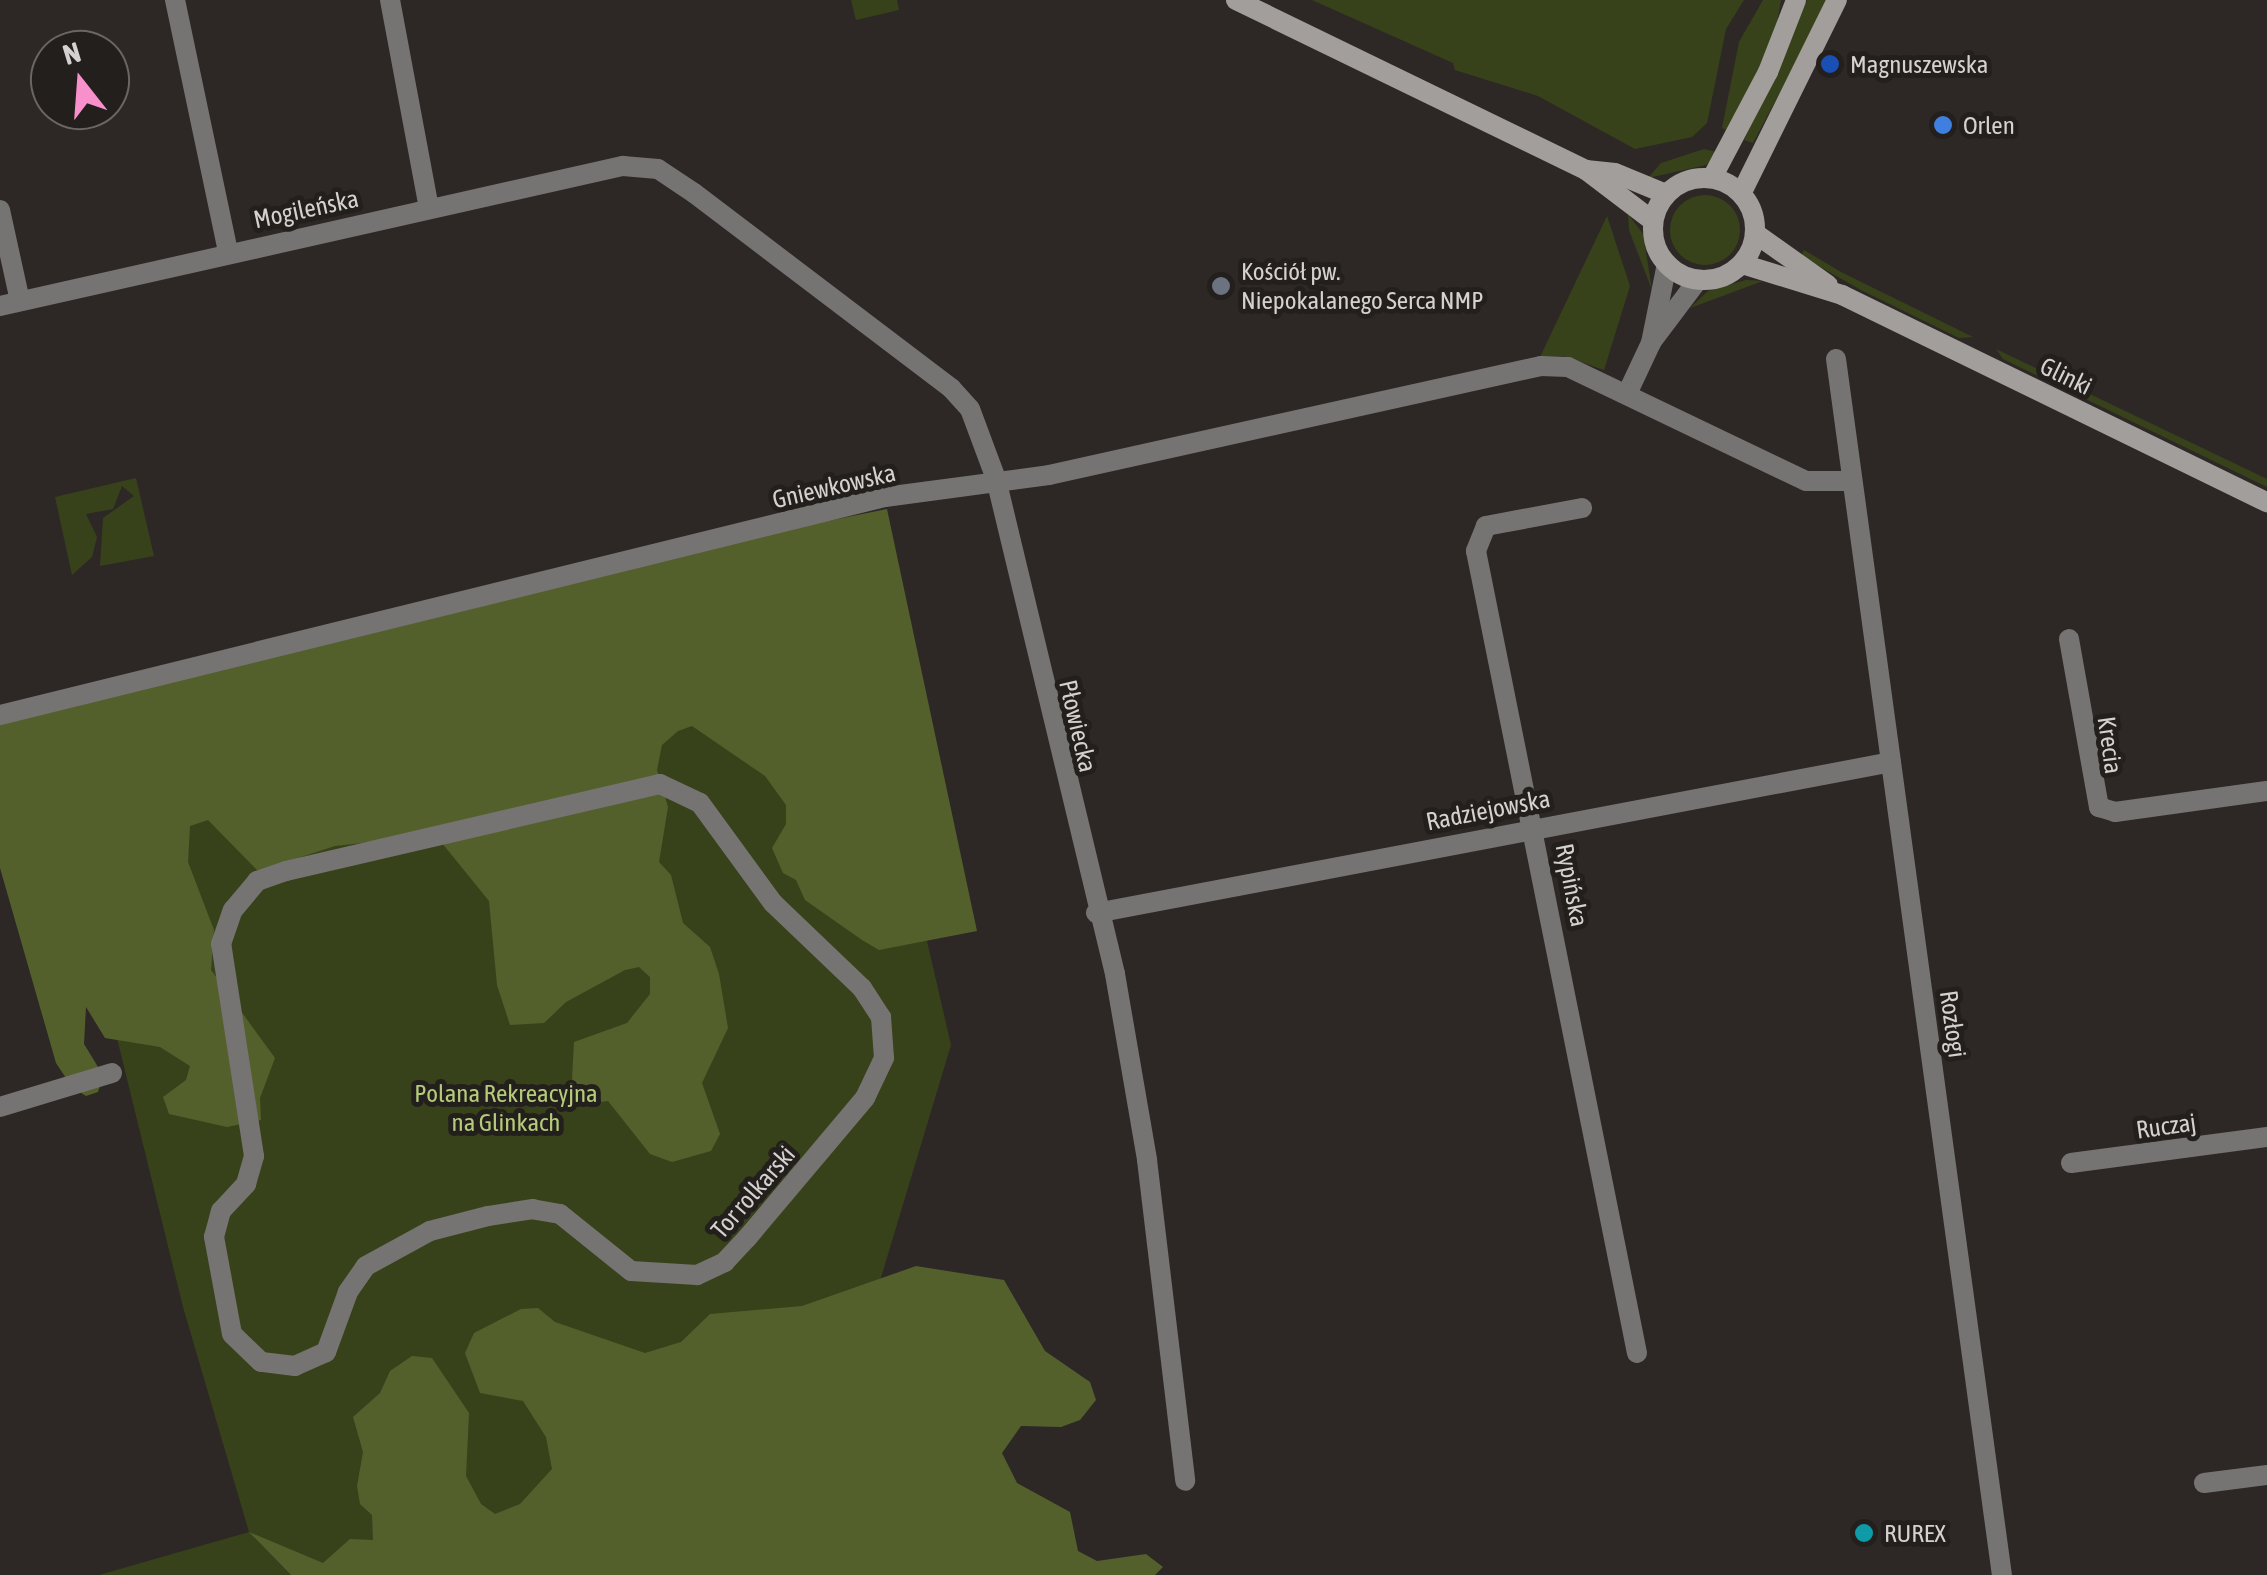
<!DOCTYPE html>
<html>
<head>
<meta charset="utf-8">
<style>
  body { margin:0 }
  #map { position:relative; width:2267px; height:1575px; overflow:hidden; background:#2d2826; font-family:"Asap Condensed",sans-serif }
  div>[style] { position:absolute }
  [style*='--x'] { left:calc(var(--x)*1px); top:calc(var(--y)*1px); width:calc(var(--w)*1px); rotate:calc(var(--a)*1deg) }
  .green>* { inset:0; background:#38421a }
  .round { border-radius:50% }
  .forest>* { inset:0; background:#53602c }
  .street>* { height:20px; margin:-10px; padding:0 10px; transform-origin:10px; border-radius:10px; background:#767472 }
  .secondary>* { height:20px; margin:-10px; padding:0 10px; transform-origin:10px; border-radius:10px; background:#a29e9c }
  .secondary>.ring { margin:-10px; padding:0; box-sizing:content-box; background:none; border:20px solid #a29e9c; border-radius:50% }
  .dots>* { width:28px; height:28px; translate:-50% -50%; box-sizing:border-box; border:5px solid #231f1c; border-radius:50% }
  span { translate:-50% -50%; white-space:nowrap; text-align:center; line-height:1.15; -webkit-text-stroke:10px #231f1c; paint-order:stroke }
  .poi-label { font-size:25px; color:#d5d1d0 }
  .left { translate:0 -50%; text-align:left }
  .street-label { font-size:25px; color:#d5d1d0 }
  .park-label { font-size:25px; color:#b6cb7a }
  .north { position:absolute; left:30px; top:30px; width:100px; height:100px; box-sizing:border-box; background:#231f1c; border:2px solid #6a6664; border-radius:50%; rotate:343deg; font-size:28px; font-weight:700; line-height:40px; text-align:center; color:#d5d1d0 }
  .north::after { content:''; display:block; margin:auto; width:35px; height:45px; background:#f890cb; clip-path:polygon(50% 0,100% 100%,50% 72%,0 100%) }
</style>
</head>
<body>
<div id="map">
  <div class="green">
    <div style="clip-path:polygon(851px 0,897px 0,899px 10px,856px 20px)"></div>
    <div style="clip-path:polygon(1312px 0,1744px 0,1726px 29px,1707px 123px,1692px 137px,1635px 149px,1538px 96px,1455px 70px,1453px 63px)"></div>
    <div style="clip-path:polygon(1763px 0,1781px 0,1776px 29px,1730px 132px,1722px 128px,1739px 42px)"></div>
    <div style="clip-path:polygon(1807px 0,1829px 0,1753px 143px,1744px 140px)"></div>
    <div style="clip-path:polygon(1704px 149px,1720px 153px,1706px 165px,1648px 178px,1661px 163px)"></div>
    <div class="round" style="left:1670px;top:195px;width:70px;height:70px"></div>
    <div style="clip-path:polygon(1628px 214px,1643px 234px,1652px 290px,1629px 230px)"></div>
    <div style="clip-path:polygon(1607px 216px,1630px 286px,1604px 370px,1564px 356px,1540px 357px)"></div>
    <div style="clip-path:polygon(1804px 250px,1841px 272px,1973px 337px,1959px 338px,1861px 290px,1801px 256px)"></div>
    <div style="clip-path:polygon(1746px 280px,1763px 281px,1690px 308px,1708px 291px)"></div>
    <div style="clip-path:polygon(1996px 349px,2267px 479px,2267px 487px,2003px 359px)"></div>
    <div style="clip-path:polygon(136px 478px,154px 556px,100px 566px,103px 518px,134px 496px,122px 486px,113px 509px,86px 514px,97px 537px,92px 557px,72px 575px,55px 497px)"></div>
    <div style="clip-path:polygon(714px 683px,909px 863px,951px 1045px,876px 1294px,513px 1528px,311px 1573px,254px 1537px,291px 1575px,99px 1575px,249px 1532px,183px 1307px,114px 1026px,159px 820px)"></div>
  </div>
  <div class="forest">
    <div style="clip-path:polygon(887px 509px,977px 931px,879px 950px,862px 940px,805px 900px,796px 880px,783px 873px,772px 848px,786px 824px,786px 805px,765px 776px,692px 726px,678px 731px,662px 745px,657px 770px,668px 807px,659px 862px,671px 875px,683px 923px,710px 947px,719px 974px,728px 1028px,702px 1083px,720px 1134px,711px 1151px,672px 1162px,650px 1154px,608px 1101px,593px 1103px,572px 1079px,574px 1042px,627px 1023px,650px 994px,650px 977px,639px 967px,625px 970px,566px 1002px,544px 1023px,510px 1025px,497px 985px,489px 901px,442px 843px,407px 838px,335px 846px,258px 871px,208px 820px,190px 826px,188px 862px,214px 930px,211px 970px,275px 1058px,260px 1098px,261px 1120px,227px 1127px,169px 1114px,163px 1097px,186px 1080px,190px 1066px,160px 1047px,105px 1038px,86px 1007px,84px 1044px,103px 1075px,98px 1092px,86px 1096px,72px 1087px,56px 1063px,0 868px,0 716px,635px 560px)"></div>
    <div style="clip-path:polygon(916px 1266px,1004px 1280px,1045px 1351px,1090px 1382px,1096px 1400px,1080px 1420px,1061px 1427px,1021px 1426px,1002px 1453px,1017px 1483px,1070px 1512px,1078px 1551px,1097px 1561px,1146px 1554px,1163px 1567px,1155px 1575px,291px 1575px,249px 1532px,323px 1563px,350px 1539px,373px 1540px,372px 1515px,360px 1504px,357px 1486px,363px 1452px,353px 1417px,380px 1393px,390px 1371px,412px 1356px,432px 1358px,469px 1413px,466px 1476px,481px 1504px,495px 1514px,520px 1504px,552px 1469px,546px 1437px,523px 1401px,480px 1393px,465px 1353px,474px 1333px,521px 1309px,538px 1308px,555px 1322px,645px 1353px,681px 1342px,710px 1314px,802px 1306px)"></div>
  </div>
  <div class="street">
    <div style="--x:175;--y:0;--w:257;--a:78.1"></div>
    <div style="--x:390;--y:0;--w:212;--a:79.4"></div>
    <div style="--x:0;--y:210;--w:93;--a:77.6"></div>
    <div style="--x:0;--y:306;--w:639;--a:-12.67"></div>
    <div style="--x:623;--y:166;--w:35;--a:5"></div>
    <div style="--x:658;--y:169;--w:43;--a:33.7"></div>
    <div style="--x:694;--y:193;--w:323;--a:37.2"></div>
    <div style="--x:951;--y:388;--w:28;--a:48"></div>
    <div style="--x:970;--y:409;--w:75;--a:69.6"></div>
    <div style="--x:996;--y:479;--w:509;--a:76.48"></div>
    <div style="--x:1115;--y:974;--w:189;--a:80.2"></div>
    <div style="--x:1147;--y:1160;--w:323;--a:83.2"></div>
    <div style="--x:1652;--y:341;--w:76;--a:-53"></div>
    <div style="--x:1836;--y:359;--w:1227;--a:82.23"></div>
    <div style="--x:1627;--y:394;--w:56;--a:-64.8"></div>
    <div style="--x:1651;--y:343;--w:81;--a:-78.6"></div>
    <div style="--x:1582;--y:508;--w:98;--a:169.4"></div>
    <div style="--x:1486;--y:526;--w:27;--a:112"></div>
    <div style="--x:1476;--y:551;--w:818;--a:78.65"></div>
    <div style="--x:2069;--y:639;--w:171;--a:79.9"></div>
    <div style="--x:2099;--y:807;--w:17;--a:17"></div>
    <div style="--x:2115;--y:812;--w:153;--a:-7.9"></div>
    <div style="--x:0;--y:715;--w:911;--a:-13.84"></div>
    <div style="--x:885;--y:497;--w:165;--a:-7.6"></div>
    <div style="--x:1049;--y:475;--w:504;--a:-12.49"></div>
    <div style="--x:1541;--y:366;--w:27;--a:2"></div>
    <div style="--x:1568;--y:367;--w:264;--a:25.6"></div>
    <div style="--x:1806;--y:481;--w:44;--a:0"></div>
    <div style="--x:660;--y:784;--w:44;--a:25.4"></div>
    <div style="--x:700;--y:803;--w:124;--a:53.9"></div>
    <div style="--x:773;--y:903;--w:123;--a:43.7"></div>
    <div style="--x:862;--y:988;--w:35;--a:57"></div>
    <div style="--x:881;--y:1017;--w:41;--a:85.8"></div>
    <div style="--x:884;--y:1058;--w:44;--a:115.4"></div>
    <div style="--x:865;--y:1098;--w:183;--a:130.1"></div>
    <div style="--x:747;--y:1238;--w:33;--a:133"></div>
    <div style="--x:725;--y:1262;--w:31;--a:155"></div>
    <div style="--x:697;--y:1275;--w:66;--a:-176.5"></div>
    <div style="--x:631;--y:1271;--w:91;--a:-141.2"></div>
    <div style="--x:560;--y:1214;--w:27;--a:-170"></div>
    <div style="--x:533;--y:1209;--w:46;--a:171.2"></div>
    <div style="--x:488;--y:1216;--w:60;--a:165.5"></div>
    <div style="--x:430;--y:1231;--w:73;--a:151.3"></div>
    <div style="--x:366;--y:1266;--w:32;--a:125"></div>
    <div style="--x:348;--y:1292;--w:64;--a:110.1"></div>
    <div style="--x:326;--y:1352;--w:34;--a:156"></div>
    <div style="--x:295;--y:1366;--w:34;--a:-173"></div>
    <div style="--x:261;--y:1362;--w:40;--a:-136"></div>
    <div style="--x:232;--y:1334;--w:99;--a:-100.5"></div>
    <div style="--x:214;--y:1237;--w:27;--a:-75"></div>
    <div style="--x:221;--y:1211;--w:37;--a:-47"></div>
    <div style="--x:246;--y:1184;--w:29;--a:-74"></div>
    <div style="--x:254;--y:1156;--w:215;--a:-98.8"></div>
    <div style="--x:221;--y:944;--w:36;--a:-71"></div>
    <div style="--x:233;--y:910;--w:38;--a:-50"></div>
    <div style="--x:257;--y:881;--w:31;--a:-19"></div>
    <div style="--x:286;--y:871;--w:384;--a:-13.1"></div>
    <div style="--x:1096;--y:913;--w:809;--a:-10.75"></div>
    <div style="--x:0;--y:1107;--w:117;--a:-16.9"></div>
    <div style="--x:2071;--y:1163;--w:198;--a:-7.6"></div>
    <div style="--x:2204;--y:1483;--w:64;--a:-7.2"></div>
  </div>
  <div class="secondary">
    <div style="--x:1236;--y:0;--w:389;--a:25.9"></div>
    <div style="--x:1586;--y:170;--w:29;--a:6"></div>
    <div style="--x:1615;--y:173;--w:55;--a:22.4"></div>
    <div style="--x:1586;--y:170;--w:84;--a:37.3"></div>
    <div class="ring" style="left:1653px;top:178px;width:82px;height:82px"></div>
    <div style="--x:1712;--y:178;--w:120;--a:-62.2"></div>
    <div style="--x:1768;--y:72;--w:77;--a:-68.7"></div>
    <div style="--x:1742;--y:192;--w:214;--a:-63.7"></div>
    <div style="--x:1756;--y:234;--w:88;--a:35.3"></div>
    <div style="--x:1742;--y:264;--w:105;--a:17.2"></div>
    <div style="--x:1842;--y:295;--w:473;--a:26"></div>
  </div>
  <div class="dots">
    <div style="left:1830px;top:64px;background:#1a4fb4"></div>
    <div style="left:1943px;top:125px;background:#3f7fe0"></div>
    <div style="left:1221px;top:286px;background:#6b7280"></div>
    <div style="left:1864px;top:1533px;background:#0f9aa8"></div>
  </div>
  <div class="poi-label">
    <span class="left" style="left:1850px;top:64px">Magnuszewska</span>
    <span class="left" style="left:1963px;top:125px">Orlen</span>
    <span class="left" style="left:1241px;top:286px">Kościół pw.<br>Niepokalanego Serca NMP</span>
    <span class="left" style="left:1884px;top:1533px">RUREX</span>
  </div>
  <div class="street-label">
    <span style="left:306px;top:209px;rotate:-12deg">Mogileńska</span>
    <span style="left:2066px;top:376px;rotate:26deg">Glinki</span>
    <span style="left:834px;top:486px;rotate:-13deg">Gniewkowska</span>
    <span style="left:1078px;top:726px;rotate:77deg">Płowiecka</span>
    <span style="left:2110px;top:745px;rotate:82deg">Krecia</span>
    <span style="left:1488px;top:810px;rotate:-11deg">Radziejowska</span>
    <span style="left:1572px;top:885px;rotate:79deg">Rypińska</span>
    <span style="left:1953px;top:1024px;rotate:82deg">Rozłogi</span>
    <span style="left:2166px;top:1126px;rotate:-8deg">Ruczaj</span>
    <span style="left:753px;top:1192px;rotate:-49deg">Tor rolkarski</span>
  </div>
  <div class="park-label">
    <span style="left:506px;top:1108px">Polana Rekreacyjna<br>na Glinkach</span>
  </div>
  <div class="north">N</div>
</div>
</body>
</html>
